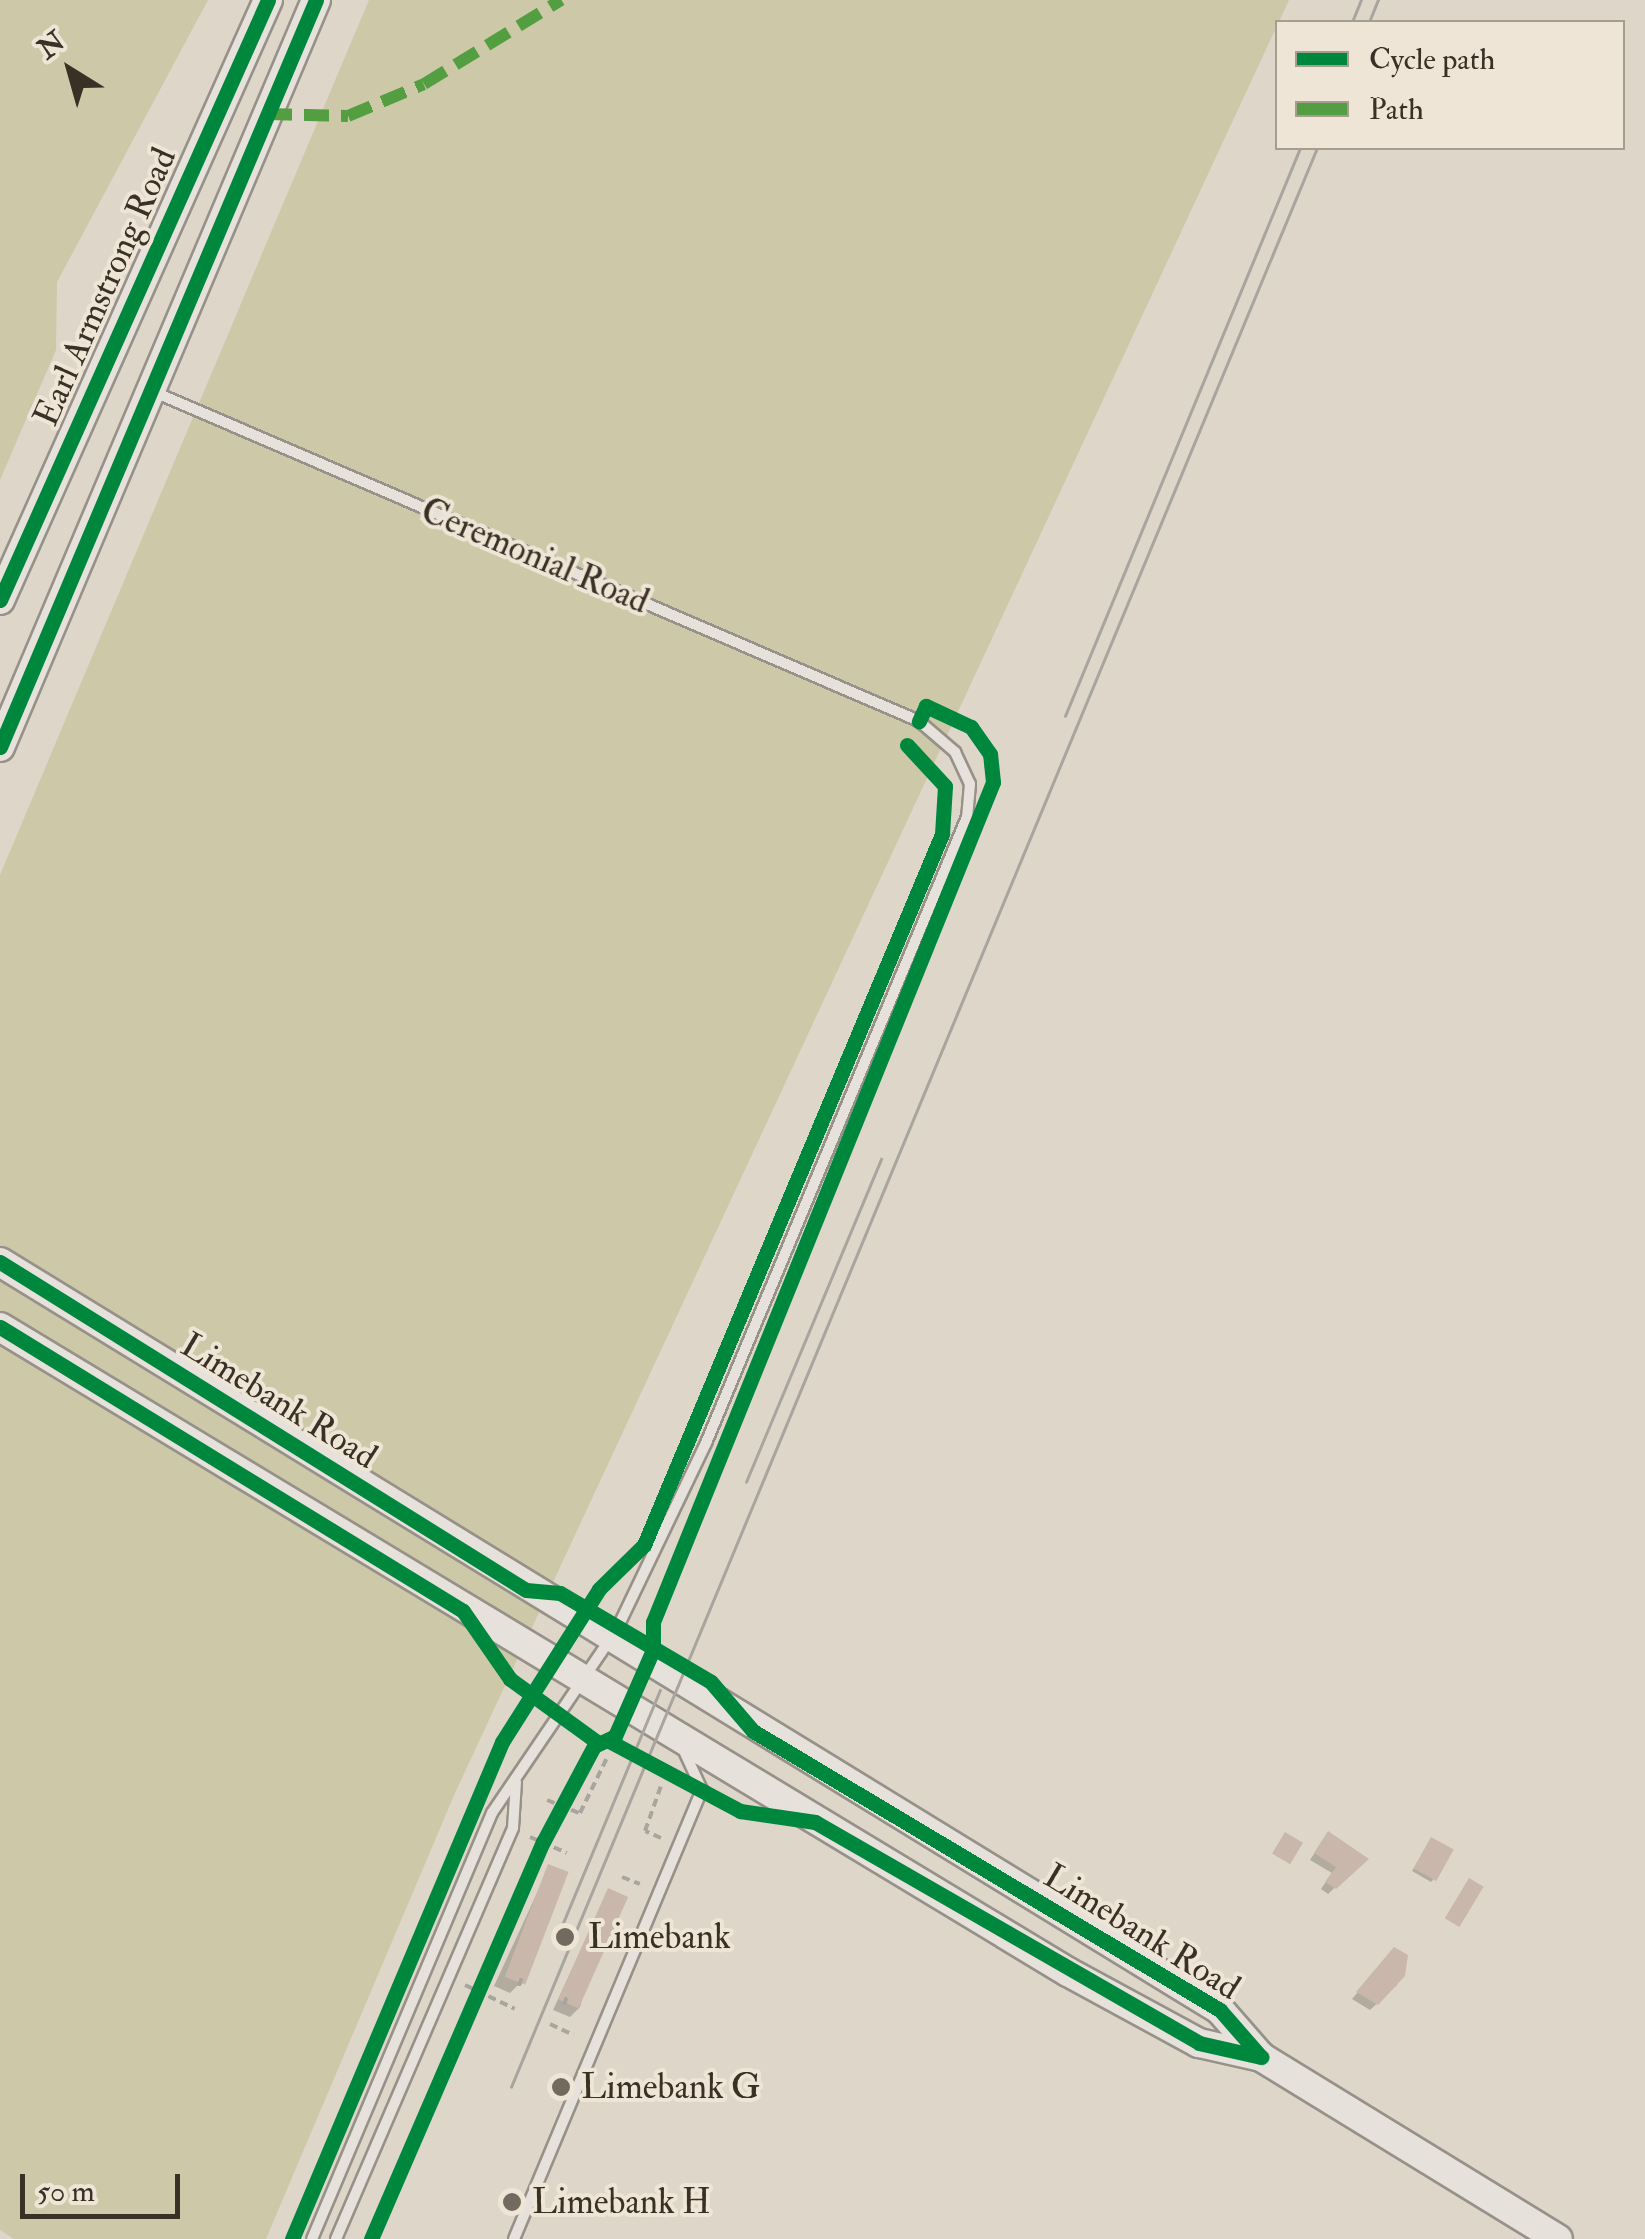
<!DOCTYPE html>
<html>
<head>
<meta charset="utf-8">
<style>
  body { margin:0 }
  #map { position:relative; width:1645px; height:2239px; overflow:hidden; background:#ded6c9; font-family:"IM FELL Double Pica",serif }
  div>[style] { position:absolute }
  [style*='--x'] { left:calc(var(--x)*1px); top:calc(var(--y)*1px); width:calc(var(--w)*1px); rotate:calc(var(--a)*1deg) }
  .green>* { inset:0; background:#ccc8a8 }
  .shadow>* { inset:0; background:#0003 }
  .building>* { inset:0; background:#c8b7aa; transform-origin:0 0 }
  .path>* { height:4px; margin-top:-2px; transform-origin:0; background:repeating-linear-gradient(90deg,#a8a59e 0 8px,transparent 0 13px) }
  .roads { filter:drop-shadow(2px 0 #969189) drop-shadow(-2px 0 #969189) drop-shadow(0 2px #969189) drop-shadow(0 -2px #969189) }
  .lane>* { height:10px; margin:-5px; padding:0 5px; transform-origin:5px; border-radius:5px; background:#e6e1db }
  .secondary>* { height:28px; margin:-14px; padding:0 14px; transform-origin:14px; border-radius:14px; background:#e6e1db }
  .tram>* { height:2.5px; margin:-1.25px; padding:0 1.25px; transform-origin:1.25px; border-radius:1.25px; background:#a8a59e }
  .quiet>* { height:12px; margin-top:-6px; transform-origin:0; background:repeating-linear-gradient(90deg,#529e40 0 25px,transparent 0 37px) }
  .cycleway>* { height:15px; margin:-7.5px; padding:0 7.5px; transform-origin:7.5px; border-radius:7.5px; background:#00873e }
  .dots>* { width:28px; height:28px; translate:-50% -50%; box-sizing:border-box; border:5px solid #efe5d6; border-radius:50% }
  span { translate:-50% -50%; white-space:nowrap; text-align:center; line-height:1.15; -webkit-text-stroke:8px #efe5d6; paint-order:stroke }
  .street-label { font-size:35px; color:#393026 }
  .poi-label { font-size:35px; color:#393026 }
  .left { translate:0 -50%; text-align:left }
  .legend { position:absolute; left:1275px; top:20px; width:350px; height:130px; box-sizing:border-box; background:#efe5d6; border:2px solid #a69d90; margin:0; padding:12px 18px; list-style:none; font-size:30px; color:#393026 }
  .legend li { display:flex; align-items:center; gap:20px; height:50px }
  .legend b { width:50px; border:2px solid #a69d90 }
  .north { position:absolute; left:20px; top:20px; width:100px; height:100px; -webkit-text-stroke:8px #efe5d6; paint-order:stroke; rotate:323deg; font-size:28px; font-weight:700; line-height:40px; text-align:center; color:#393026 }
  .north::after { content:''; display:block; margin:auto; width:35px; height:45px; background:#393026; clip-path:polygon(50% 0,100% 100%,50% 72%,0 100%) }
  .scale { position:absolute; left:20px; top:2174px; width:160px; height:45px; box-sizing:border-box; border:5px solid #393026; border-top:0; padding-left:12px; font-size:30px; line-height:35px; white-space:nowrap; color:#393026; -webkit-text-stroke:8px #efe5d6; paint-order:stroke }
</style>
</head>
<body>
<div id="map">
  <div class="green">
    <div style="clip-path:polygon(0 0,208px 0,57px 282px,56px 350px,0 480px)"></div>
    <div style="clip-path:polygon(369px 0,1289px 0,455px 1793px,266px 2239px,14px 2239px,0 2230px,0 875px)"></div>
  </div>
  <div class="shadow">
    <div style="clip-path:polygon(1323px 1840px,1365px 1859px,1328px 1894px,1321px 1889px,1332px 1873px,1310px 1860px)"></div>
    <div style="clip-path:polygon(1429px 1842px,1433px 1880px,1431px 1882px,1412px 1871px)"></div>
    <div style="clip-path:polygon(549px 1867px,520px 1983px,510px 1993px,494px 1986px)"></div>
    <div style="clip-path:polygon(608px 1891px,580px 2007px,570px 2017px,553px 2010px)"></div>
    <div style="clip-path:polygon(1389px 1956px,1406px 1956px,1397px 1985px,1370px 2010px,1352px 1999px)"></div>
  </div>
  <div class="building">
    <div style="clip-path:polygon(1328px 1831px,1369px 1859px,1336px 1889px,1325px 1882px,1336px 1867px,1314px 1853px)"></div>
    <div style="left:1285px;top:1832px;width:21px;height:25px;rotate:31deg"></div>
    <div style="left:1431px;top:1837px;width:26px;height:36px;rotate:29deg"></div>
    <div style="left:548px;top:1864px;width:22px;height:121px;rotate:21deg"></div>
    <div style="left:1469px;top:1878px;width:17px;height:47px;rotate:31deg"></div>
    <div style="left:608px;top:1888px;width:22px;height:122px;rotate:24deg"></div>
    <div style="clip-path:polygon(1394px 1947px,1408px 1955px,1405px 1976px,1378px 2005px,1356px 1992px)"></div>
  </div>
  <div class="path">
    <div style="--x:547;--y:1800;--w:35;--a:22"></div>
    <div style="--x:580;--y:1813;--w:61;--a:-63.9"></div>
    <div style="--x:530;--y:1837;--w:40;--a:23.4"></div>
    <div style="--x:661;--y:1838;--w:17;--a:-156"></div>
    <div style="--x:645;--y:1831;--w:51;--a:-70.5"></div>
    <div style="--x:622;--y:1877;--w:19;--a:21"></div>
    <div style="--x:465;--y:1985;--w:55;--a:25.6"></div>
    <div style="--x:519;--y:1986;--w:13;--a:-72"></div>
    <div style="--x:564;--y:2005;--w:13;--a:-72"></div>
    <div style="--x:550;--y:2024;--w:26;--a:25"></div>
  </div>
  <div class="roads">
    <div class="lane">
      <div style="--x:152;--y:391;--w:835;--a:23.28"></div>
      <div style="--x:919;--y:721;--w:48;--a:40.7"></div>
      <div style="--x:955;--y:752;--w:35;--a:65"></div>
      <div style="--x:970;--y:784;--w:33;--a:95"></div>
      <div style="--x:967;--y:817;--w:678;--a:112.63"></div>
      <div style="--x:706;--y:1443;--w:206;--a:115.6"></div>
      <div style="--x:617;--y:1629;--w:222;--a:124.2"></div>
      <div style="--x:492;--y:1813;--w:462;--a:112.9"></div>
      <div style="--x:336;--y:2239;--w:447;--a:-66.7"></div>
      <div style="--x:513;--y:1828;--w:46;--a:-86.3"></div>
      <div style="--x:514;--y:2239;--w:487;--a:-67.3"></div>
      <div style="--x:702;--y:1790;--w:41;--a:-114.7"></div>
    </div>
    <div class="secondary">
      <div style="--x:0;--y:600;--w:657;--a:-65.93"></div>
      <div style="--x:0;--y:747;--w:811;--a:-67.07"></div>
      <div style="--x:0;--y:1262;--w:1431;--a:31.51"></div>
      <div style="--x:1220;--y:2010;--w:62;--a:48.9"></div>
      <div style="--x:1261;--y:2057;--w:348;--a:31.5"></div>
      <div style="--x:0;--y:1327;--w:1248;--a:31.13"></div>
      <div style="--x:1068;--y:1972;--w:149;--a:28.5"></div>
      <div style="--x:1199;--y:2043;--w:64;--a:12.7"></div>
    </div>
  </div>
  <div class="tram">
    <div style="--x:1352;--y:22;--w:24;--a:-68"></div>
    <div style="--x:1369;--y:22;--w:24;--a:-68"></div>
    <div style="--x:1065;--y:716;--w:615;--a:-67.52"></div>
    <div style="--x:746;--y:1482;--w:350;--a:-67.3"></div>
    <div style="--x:558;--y:1935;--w:265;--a:-67.4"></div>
    <div style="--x:511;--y:2087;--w:2100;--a:-67.43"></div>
  </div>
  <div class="quiet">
    <div style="--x:267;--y:114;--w:81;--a:1.4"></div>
    <div style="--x:348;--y:116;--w:82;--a:-22.8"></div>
    <div style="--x:424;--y:84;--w:161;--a:-31.5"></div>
  </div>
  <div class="cycleway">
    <div style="--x:0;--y:600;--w:657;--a:-65.93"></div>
    <div style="--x:0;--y:747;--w:811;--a:-67.07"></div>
    <div style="--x:0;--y:1262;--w:620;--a:31.95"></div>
    <div style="--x:526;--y:1590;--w:34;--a:5"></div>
    <div style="--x:560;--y:1593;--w:175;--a:30.5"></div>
    <div style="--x:711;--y:1682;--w:65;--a:49.4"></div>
    <div style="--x:753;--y:1731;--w:544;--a:30.86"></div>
    <div style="--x:1220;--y:2010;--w:62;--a:48.9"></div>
    <div style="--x:0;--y:1327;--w:543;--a:31.52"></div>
    <div style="--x:463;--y:1611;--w:83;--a:55.3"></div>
    <div style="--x:510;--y:1679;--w:107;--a:35.9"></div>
    <div style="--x:609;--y:1741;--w:149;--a:28.1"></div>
    <div style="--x:740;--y:1811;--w:76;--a:8.3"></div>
    <div style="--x:815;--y:1822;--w:443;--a:29.9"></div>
    <div style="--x:1199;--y:2043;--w:64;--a:12.7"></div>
    <div style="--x:292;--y:2239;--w:540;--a:-67.09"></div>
    <div style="--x:502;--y:1742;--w:181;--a:-57.6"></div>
    <div style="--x:599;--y:1589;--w:63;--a:-44.4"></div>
    <div style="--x:644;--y:1545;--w:771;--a:-67.26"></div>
    <div style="--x:942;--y:834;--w:48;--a:-86.4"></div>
    <div style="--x:945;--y:786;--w:56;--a:-132.8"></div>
    <div style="--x:371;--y:2239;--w:433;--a:-66.6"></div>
    <div style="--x:543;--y:1842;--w:109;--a:-62"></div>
    <div style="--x:594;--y:1746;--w:23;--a:-25"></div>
    <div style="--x:615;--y:1736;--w:94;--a:-66.2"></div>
    <div style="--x:653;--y:1650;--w:28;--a:-90"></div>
    <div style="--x:653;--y:1622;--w:906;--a:-67.96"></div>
    <div style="--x:993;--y:782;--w:28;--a:-96"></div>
    <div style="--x:990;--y:754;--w:33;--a:-125"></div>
    <div style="--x:971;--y:727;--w:50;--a:-155"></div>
    <div style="--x:926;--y:706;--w:17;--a:115"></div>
  </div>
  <div class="dots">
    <div style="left:565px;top:1937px;background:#736a5f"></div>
    <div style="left:561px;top:2087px;background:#736a5f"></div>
    <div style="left:512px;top:2202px;background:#736a5f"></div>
  </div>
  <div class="street-label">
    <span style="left:105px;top:287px;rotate:-66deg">Earl Armstrong Road</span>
    <span style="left:535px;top:556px;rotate:23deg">Ceremonial Road</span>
    <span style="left:279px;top:1401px;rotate:32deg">Limebank Road</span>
    <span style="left:1142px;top:1932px;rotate:32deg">Limebank Road</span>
  </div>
  <div class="poi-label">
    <span class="left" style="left:588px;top:1937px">Limebank</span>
    <span class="left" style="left:581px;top:2087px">Limebank G</span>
    <span class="left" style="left:532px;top:2202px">Limebank H</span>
  </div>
  <ul class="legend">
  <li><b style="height:12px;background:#00873e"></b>Cycle path</li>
  <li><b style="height:12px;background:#529e40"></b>Path</li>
  </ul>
  <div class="north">N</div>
  <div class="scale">50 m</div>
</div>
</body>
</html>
